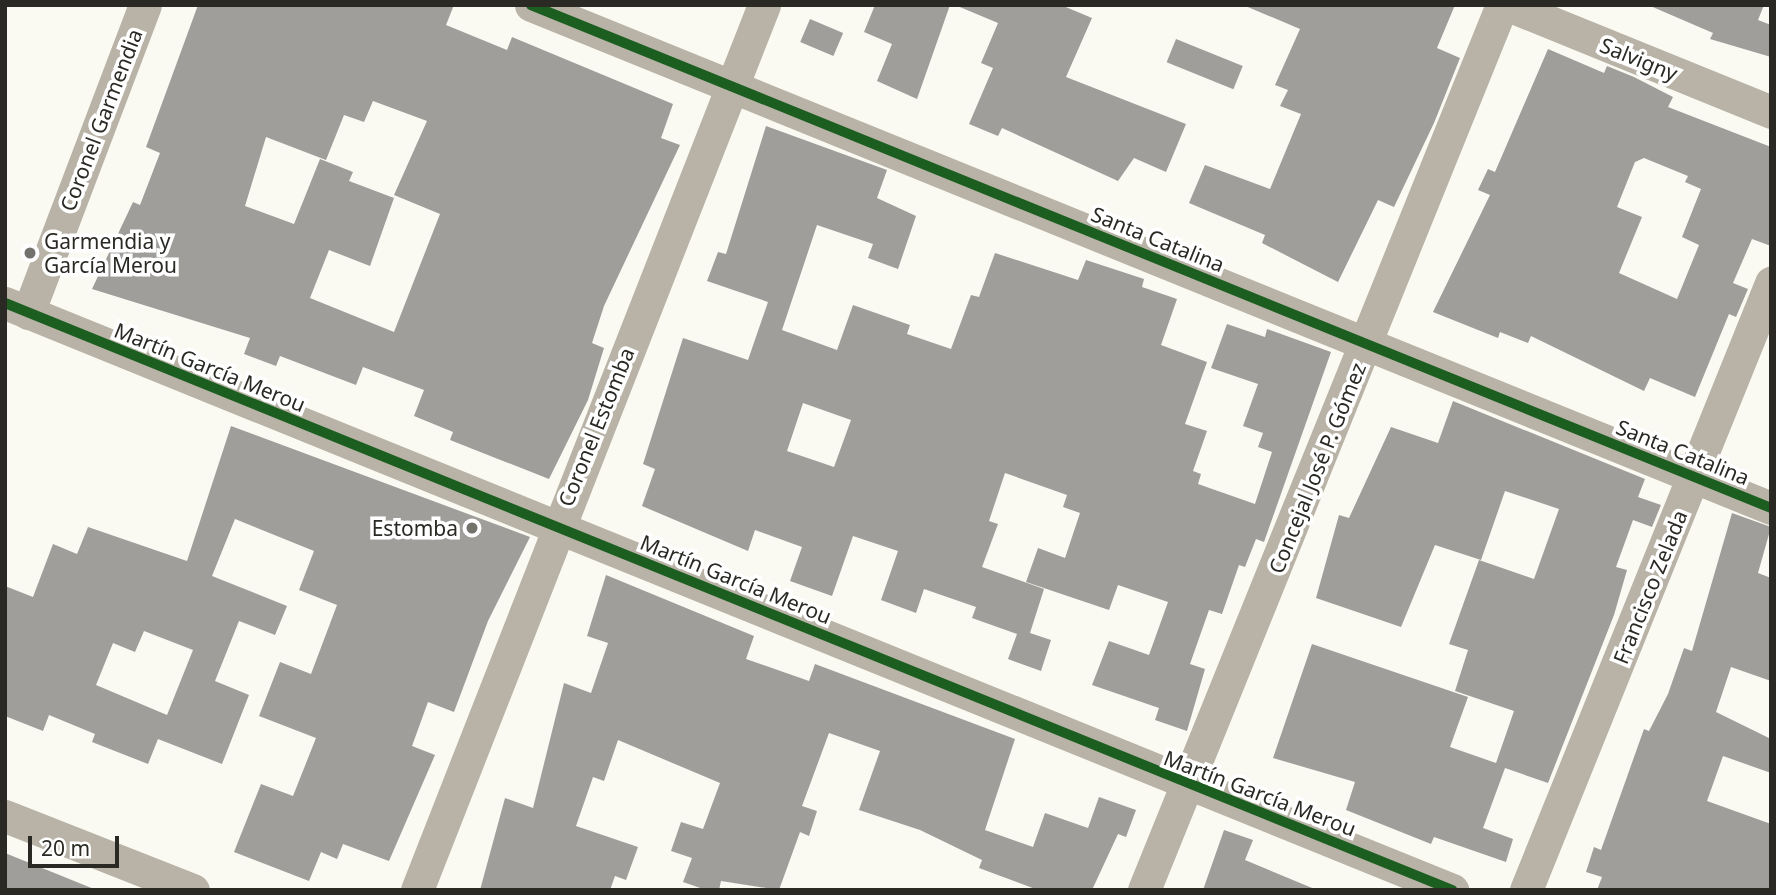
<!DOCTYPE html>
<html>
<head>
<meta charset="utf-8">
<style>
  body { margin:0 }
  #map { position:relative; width:1776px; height:895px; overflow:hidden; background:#faf9f2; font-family:"Noto Sans",sans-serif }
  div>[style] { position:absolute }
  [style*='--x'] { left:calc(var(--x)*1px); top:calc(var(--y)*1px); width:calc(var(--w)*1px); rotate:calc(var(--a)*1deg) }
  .building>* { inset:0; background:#a09e9a; transform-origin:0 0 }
  .minor>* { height:33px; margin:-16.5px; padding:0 16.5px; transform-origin:16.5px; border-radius:16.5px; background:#b8b3a6 }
  .cycleway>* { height:10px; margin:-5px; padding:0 5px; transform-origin:5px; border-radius:5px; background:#1b5e20 }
  .dots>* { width:19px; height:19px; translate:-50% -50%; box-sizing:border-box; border:4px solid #fff; border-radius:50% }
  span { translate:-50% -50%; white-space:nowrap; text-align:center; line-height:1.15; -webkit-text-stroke:7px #fff; paint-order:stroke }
  .street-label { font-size:21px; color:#2a2924 }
  .poi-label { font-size:21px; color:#2a2924 }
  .left { translate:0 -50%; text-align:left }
  .right { translate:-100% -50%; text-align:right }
  .frame { position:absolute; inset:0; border:7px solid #2a2924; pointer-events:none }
  .scale { position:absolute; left:28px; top:836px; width:91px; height:32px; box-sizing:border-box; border:4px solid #2a2924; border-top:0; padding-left:9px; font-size:21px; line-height:24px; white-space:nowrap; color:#2a2924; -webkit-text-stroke:5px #fff; paint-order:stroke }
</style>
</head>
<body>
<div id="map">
  <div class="building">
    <div style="clip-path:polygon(evenodd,198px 5px,454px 5px,446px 25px,507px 50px,512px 37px,673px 104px,661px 138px,680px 145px,604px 306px,592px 343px,604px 348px,588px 400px,549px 479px,450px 440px,453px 432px,414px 416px,424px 390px,363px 367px,356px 385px,280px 356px,276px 366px,244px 354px,250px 338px,92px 289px,133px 202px,140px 205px,160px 153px,146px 147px,198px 5px,373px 101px,427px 121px,394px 195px,440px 214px,394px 332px,310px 298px,329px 250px,370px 266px,394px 198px,349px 181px,353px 172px,320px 159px,294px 224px,245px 206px,266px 137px,326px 160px,344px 115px,364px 122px,373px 101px)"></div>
    <div style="clip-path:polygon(875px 5px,950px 5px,917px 99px,877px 81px,892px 44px,864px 32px)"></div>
    <div style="clip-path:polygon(955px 5px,1061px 5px,1092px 18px,1066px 77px,1186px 124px,1166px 172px,1134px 158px,1118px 181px,1002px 128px,998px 136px,969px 124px,993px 68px,981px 63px,998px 23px)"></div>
    <div style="clip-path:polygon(1243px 5px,1455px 5px,1437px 48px,1460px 58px,1434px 123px,1394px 207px,1378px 200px,1338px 282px,1262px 243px,1265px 235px,1189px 203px,1205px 165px,1270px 189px,1301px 114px,1280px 106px,1288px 90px,1275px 85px,1300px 29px)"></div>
    <div style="clip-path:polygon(1648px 5px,1764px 5px,1758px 20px,1771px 25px,1771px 57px,1710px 39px,1713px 33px)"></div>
    <div style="left:810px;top:19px;width:36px;height:25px;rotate:23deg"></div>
    <div style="left:1176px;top:39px;width:72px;height:25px;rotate:22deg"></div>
    <div style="clip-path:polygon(evenodd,1548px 49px,1604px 73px,1607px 66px,1634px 77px,1673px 97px,1668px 107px,1771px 147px,1771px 246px,1752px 239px,1733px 283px,1748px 289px,1736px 317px,1729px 314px,1695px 397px,1650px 378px,1644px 391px,1531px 336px,1528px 343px,1500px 332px,1498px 338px,1433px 312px,1490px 195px,1478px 190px,1488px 169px,1495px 172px,1548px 49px,1644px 158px,1688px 176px,1685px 182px,1701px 189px,1682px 237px,1699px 245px,1677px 299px,1619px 273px,1642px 217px,1617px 207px,1635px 162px,1644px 158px)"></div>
    <div style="clip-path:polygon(evenodd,766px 126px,887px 170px,877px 198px,916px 216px,898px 269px,868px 258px,873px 244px,817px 225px,782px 330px,837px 350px,853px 305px,910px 325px,907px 334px,951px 349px,971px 295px,979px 297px,995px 253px,1078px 280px,1086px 260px,1144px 279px,1142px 287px,1177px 299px,1161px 345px,1207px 362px,1185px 424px,1207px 431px,1193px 471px,1201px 474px,1198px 484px,1255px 504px,1272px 452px,1258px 447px,1263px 433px,1243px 426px,1258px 384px,1211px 368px,1227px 324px,1265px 337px,1267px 329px,1331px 352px,1264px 542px,1256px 539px,1245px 567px,1239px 565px,1222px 614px,1209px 610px,1190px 664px,1205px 669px,1187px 731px,1155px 720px,1159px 708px,1092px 685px,1109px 641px,1149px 655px,1168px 602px,1118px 585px,1109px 610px,1026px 582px,1038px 548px,1065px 558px,1080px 513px,1063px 507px,1067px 495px,1005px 473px,989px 521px,998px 524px,982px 567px,1044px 589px,1030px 633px,1051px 640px,1041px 671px,1008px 659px,1017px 634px,972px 618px,976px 607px,924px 589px,916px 613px,881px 600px,898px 551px,853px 536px,832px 596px,790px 581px,802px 547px,755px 530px,748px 551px,642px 506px,655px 469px,643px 464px,683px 338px,748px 360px,768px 302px,707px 281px,718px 252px,726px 254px,766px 126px,803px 403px,851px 420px,834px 467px,787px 451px,803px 403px)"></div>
    <div style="clip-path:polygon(1453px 401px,1645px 479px,1638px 497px,1661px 505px,1652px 527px,1633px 520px,1616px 567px,1627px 570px,1614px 615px,1548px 783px,1505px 768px,1483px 828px,1513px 839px,1506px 862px,1434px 837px,1431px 844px,1346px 810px,1355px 782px,1273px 758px,1312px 644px,1468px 697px,1450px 747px,1496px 763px,1514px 711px,1455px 691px,1468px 650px,1449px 644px,1479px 560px,1534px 579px,1559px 509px,1505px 491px,1481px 560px,1435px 545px,1401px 627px,1316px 598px,1339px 515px,1349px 518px,1391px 427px,1438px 443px)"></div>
    <div style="clip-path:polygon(evenodd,231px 426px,530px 537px,488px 621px,454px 712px,428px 702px,412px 746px,435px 755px,389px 861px,343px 844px,337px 859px,321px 852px,309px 881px,234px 852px,261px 784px,293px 796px,316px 738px,259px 716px,280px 662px,311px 674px,337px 605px,299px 590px,314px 551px,235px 519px,212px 576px,287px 606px,275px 635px,239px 621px,215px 681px,249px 695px,222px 764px,158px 739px,148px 764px,92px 742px,95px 734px,49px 715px,43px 731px,5px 716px,5px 586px,33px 597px,53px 544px,77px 554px,88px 527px,187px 561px,231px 426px,144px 631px,193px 650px,167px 715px,96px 685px,113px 643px,135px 652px,144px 631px)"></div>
    <div style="clip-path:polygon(1732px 513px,1771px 527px,1758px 573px,1771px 578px,1771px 681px,1731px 667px,1716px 712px,1771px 739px,1771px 773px,1723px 756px,1707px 801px,1771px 824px,1771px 890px,1597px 890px,1602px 877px,1586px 872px,1594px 847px,1601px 850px,1644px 729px,1649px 731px,1668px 694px,1684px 648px,1692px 651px)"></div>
    <div style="clip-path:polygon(606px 575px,754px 636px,746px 659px,809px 681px,815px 664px,1015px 739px,985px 830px,1033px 847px,1045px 813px,1088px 828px,1099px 797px,1136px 810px,1126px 837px,1118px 834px,1092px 890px,1038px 890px,979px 868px,982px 860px,920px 830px,859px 810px,880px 751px,829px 733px,802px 806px,817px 811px,809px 836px,800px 832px,779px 890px,721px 881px,719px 890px,706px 890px,683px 882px,692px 858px,671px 851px,681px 822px,703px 829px,720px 783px,618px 740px,604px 781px,593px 777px,576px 826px,638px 847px,626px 880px,615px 876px,610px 890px,480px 890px,505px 798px,533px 808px,564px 683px,591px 693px,608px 643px,587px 636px)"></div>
    <div style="clip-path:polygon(1224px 830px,1253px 840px,1245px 860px,1317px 890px,1203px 890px)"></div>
    <div style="clip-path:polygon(5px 853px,94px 889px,94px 890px,5px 890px)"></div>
  </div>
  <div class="minor">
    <div style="--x:531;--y:5;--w:1338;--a:22.08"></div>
    <div style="--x:1508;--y:5;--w:284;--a:22.1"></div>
    <div style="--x:5;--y:303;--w:1562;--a:22.08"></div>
    <div style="--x:28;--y:313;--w:329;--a:-69.2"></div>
    <div style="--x:5;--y:816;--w:202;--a:21.5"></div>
    <div style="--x:417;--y:890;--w:951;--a:-68.59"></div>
    <div style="--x:1144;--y:890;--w:955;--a:-67.98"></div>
    <div style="--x:1526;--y:890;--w:655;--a:-68.02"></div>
  </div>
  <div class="cycleway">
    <div style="--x:531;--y:5;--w:1338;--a:22.08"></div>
    <div style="--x:5;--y:303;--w:1562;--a:22.08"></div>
  </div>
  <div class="dots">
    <div style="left:30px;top:253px;background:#73726c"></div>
    <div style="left:472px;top:528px;background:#73726c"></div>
  </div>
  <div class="street-label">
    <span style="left:1639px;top:59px;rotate:22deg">Salvigny</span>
    <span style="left:101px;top:120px;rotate:-69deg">Coronel Garmendia</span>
    <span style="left:1158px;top:239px;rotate:22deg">Santa Catalina</span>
    <span style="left:210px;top:367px;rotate:22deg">Martín García Merou</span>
    <span style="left:596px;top:427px;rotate:-68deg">Coronel Estomba</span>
    <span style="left:1683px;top:452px;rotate:22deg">Santa Catalina</span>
    <span style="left:1317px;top:468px;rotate:-68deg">Concejal José P. Gómez</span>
    <span style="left:736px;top:579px;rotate:22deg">Martín García Merou</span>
    <span style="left:1650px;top:587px;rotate:-68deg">Francisco Zelada</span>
    <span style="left:1260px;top:793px;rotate:21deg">Martín García Merou</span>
  </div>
  <div class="poi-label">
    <span class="left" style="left:44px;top:253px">Garmendia y<br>García Merou</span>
    <span class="right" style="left:458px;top:528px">Estomba</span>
  </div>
  <div class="frame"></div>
  <div class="scale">20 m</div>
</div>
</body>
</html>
